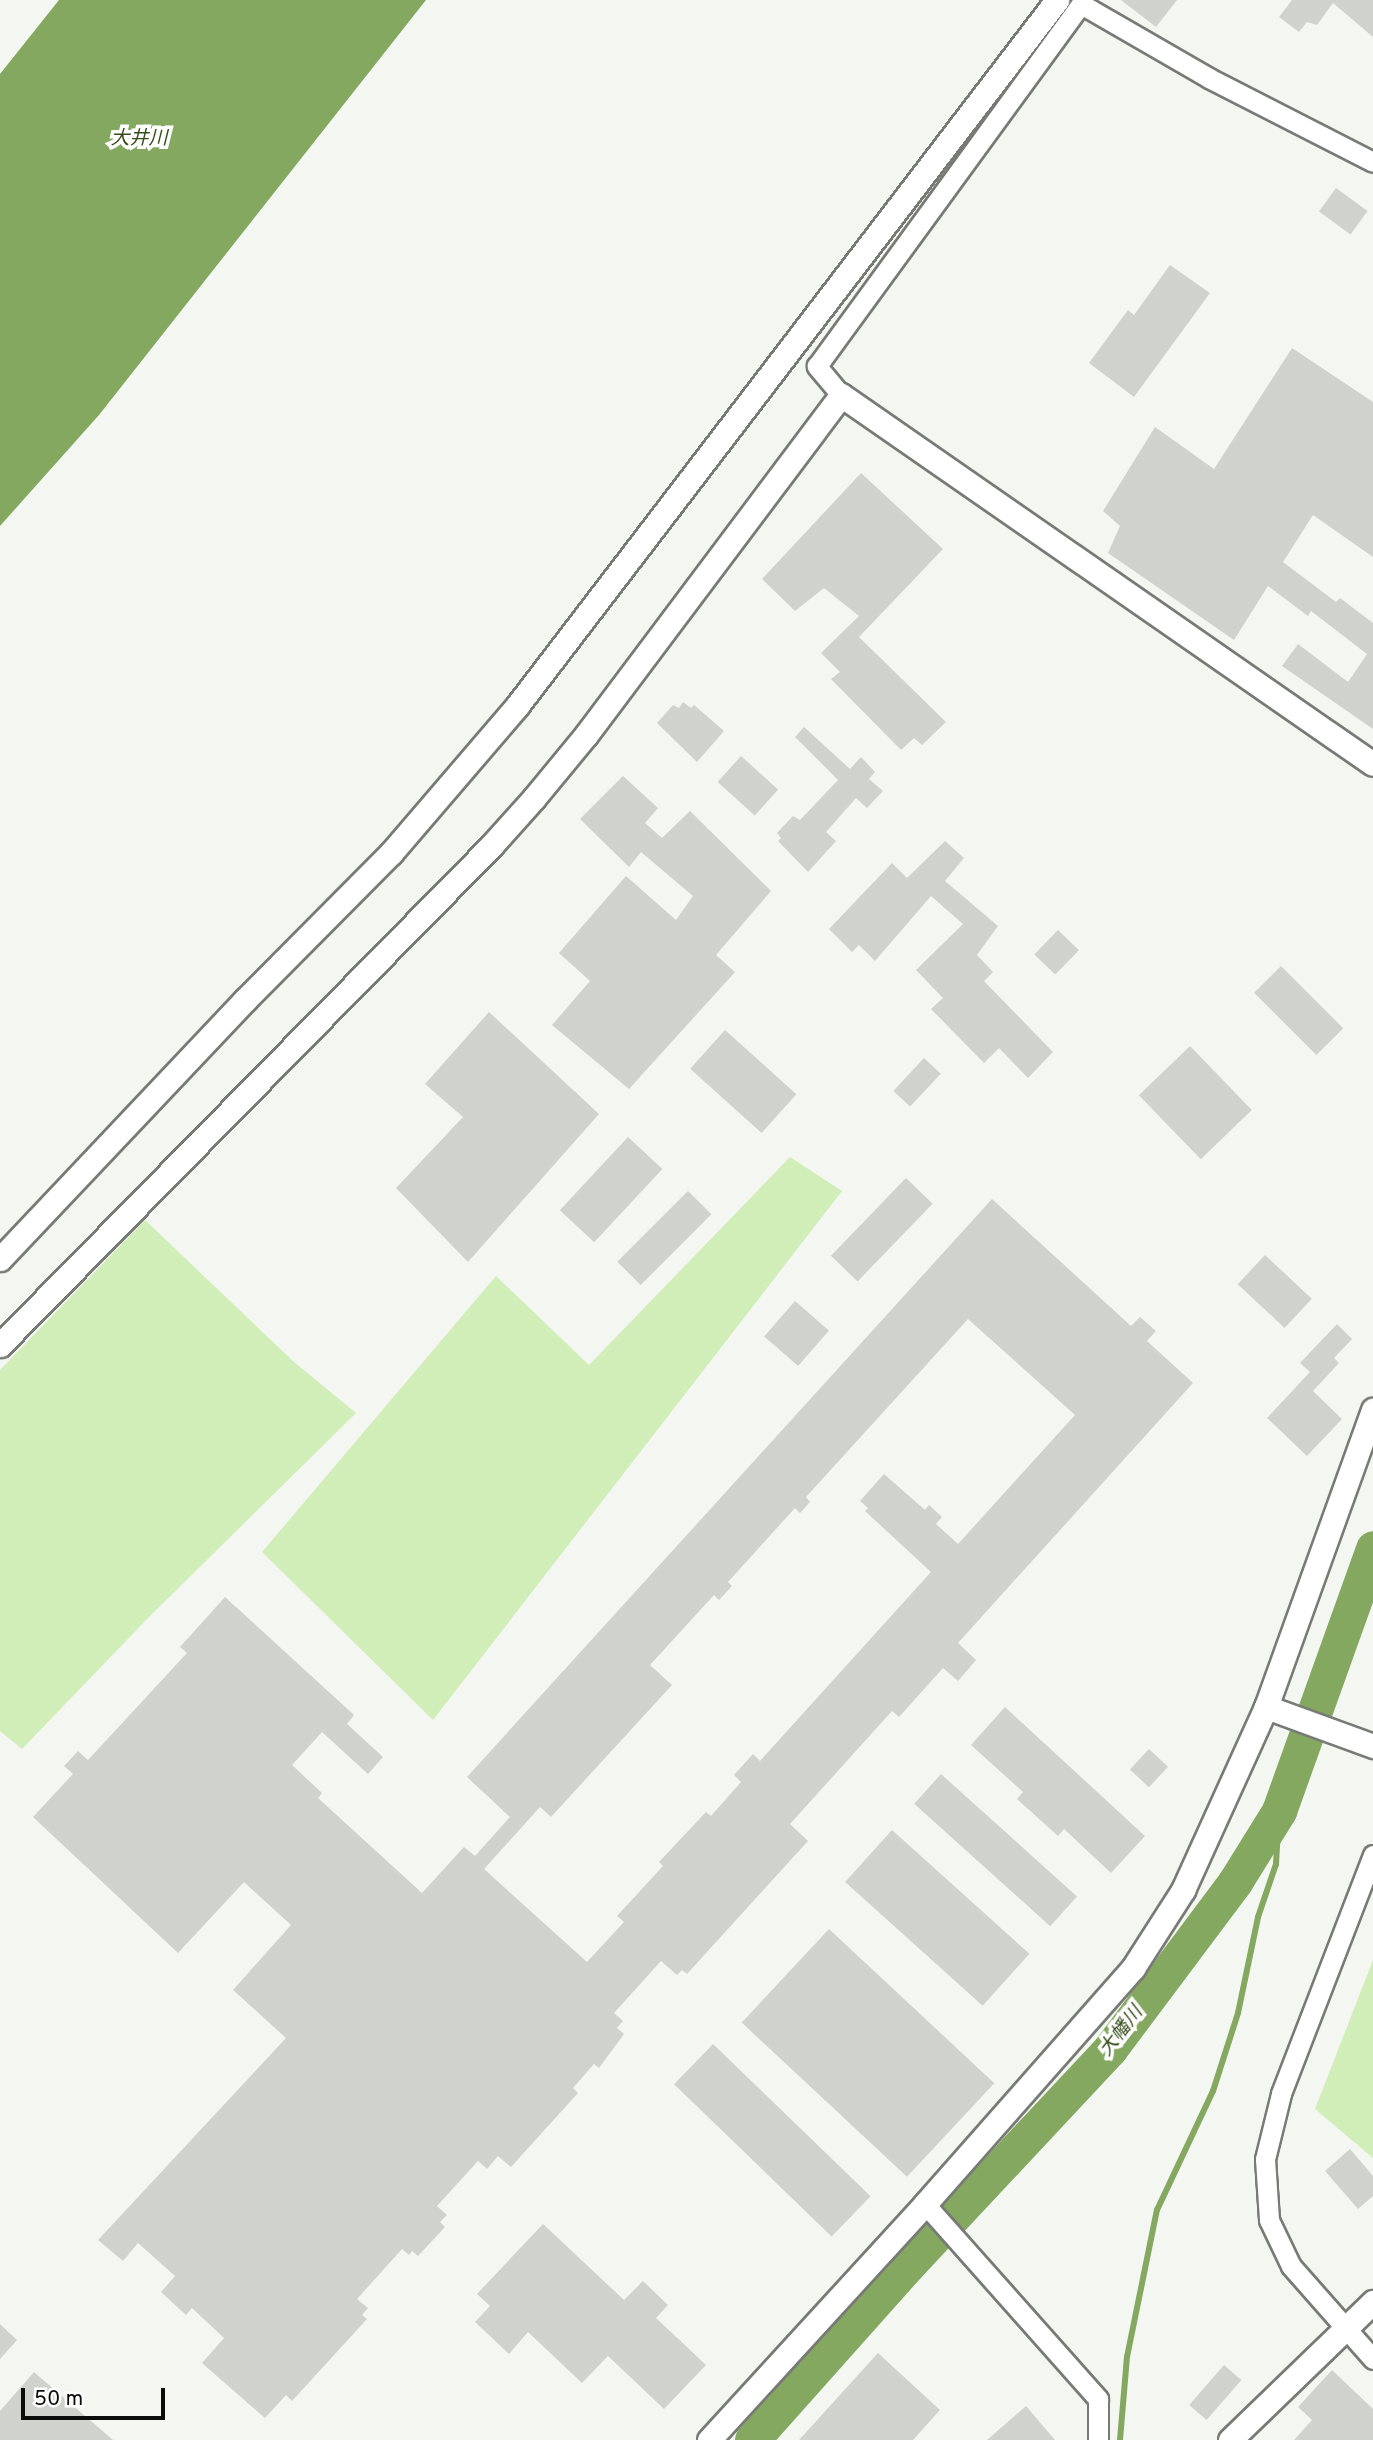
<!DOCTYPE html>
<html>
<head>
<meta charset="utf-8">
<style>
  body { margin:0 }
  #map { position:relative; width:1373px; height:2440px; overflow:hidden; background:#f4f6f2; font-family:Overpass,"Noto Sans JP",sans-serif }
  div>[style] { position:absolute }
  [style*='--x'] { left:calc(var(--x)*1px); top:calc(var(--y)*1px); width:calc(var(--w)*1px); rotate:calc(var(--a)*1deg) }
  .green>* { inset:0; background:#d1edb8 }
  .water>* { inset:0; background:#84a85f }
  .stream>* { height:6px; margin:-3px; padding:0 3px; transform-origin:3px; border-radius:3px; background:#84a85f }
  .river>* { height:35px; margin:-17.5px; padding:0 17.5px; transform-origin:17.5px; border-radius:17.5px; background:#84a85f }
  .building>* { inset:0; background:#cfd2cd; transform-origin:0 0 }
  .roads { filter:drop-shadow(2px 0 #787a76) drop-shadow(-2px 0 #787a76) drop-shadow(0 2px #787a76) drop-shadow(0 -2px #787a76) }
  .minor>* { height:19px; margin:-9.5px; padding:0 9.5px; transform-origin:9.5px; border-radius:9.5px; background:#fff }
  .tertiary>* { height:23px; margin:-11.5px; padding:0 11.5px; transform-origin:11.5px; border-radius:11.5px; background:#fff }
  span { translate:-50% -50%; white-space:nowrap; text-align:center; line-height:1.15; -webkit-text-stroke:7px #fff; paint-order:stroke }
  .water-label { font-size:19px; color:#354d19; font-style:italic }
  .scale { position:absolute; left:21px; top:2388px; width:144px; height:32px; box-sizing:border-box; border:4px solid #0c0d0b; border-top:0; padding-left:9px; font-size:21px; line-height:24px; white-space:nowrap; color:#0c0d0b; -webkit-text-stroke:5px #fff; paint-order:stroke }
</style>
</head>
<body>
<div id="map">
  <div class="green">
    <div style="clip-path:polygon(790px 1157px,842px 1191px,433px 1720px,262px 1552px,496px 1276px,589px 1365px)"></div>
    <div style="clip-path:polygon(145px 1220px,294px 1362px,356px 1413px,150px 1616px,22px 1749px,0 1731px,0 1370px)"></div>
    <div style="clip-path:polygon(1373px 1960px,1373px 2158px,1315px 2109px)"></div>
  </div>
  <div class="water">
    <div style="clip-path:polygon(59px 0,426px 0,99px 415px,0 526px,0 74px)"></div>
  </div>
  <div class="stream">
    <div style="--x:1120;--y:2440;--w:83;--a:-85.2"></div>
    <div style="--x:1127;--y:2357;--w:150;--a:-78.5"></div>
    <div style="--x:1157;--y:2210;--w:132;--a:-64.8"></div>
    <div style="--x:1213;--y:2091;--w:82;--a:-72.2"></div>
    <div style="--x:1238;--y:2013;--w:98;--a:-78.2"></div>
    <div style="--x:1258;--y:1917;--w:56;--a:-71.2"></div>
    <div style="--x:1276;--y:1864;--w:53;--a:-86.8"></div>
  </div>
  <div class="river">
    <div style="--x:752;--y:2440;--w:234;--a:-48.3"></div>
    <div style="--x:908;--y:2265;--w:296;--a:-46.9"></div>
    <div style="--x:1110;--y:2049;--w:209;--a:-53.2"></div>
    <div style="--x:1235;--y:1882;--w:84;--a:-58.2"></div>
    <div style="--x:1279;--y:1811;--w:279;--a:-70.3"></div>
  </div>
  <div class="building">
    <div style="clip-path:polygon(1121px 0,1177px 0,1156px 27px)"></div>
    <div style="clip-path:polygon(1292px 0,1373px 0,1373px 37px,1333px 3px,1317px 25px,1307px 22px,1299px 32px,1279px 17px)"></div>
    <div style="left:1336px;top:188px;width:39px;height:29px;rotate:36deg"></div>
    <div style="clip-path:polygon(1170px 265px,1210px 293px,1134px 397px,1089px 363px,1128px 310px,1134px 315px)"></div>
    <div style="clip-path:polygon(1292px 348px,1373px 402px,1373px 557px,1313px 515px,1283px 562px,1336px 602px,1340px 598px,1373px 623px,1373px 729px,1282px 666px,1298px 644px,1348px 682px,1367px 654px,1311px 611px,1308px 616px,1268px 586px,1234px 640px,1108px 553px,1120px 526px,1103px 511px,1155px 427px,1214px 469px)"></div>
    <div style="clip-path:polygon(861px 473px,943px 549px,859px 637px,946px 722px,922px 745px,914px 738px,901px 750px,831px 679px,840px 672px,821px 653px,859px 616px,824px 588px,795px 611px,762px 579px)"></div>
    <div style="clip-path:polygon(683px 702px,691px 708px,694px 705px,724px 731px,697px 762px,657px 723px,673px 705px,679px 708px)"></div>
    <div style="clip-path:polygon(804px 727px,850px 769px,861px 757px,875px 772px,869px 779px,883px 791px,867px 808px,856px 798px,826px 832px,836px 841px,808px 872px,778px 841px,781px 838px,777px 833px,793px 816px,800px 820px,838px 780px,795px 737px)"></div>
    <div style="left:741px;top:756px;width:50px;height:35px;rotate:42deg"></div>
    <div style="clip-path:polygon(623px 776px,658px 808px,645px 823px,662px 838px,690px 811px,771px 891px,716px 955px,735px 972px,629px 1089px,552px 1025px,590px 981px,559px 953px,626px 876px,676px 920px,693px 896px,641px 852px,629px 867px,580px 819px)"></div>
    <div style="clip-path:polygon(945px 841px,964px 858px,945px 881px,998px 926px,977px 955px,993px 972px,984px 981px,1053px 1052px,1028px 1078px,999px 1048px,984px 1063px,931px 1009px,943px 998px,916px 970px,963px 924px,931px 896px,875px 961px,859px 945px,852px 952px,829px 929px,892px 863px,907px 878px)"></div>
    <div style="left:1058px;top:930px;width:29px;height:34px;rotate:44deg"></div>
    <div style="left:1281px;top:966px;width:88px;height:38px;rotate:45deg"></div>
    <div style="clip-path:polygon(489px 1012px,599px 1114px,468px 1262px,396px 1188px,463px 1117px,425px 1084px)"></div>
    <div style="left:725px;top:1030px;width:96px;height:52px;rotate:42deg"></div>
    <div style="left:1190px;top:1046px;width:89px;height:71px;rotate:46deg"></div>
    <div style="left:924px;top:1058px;width:23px;height:45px;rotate:43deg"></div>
    <div style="left:628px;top:1137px;width:47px;height:100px;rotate:43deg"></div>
    <div style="left:906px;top:1178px;width:37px;height:108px;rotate:44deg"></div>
    <div style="left:688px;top:1191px;width:33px;height:100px;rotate:45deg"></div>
    <div style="clip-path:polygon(evenodd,992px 1199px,1131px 1326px,1140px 1317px,1156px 1331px,1147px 1341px,1193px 1383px,958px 1643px,976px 1660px,958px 1681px,943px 1668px,899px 1717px,892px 1711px,790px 1824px,808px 1841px,687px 1974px,682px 1970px,677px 1975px,661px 1961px,614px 2013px,623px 2021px,617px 2028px,624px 2034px,599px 2068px,594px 2064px,573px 2088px,578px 2093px,511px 2167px,498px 2156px,487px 2169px,478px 2161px,437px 2206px,447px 2215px,440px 2222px,445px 2227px,418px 2256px,412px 2251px,409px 2255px,402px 2249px,357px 2299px,368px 2308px,362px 2315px,367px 2319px,292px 2401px,286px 2395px,265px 2418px,202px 2363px,224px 2338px,192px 2308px,186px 2315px,161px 2292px,175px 2276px,138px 2243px,123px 2261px,98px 2240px,286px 2038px,233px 1990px,291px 1925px,244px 1882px,178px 1953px,33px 1817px,73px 1774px,64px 1766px,78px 1751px,88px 1760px,187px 1653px,180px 1647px,225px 1597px,354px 1715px,347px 1724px,383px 1757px,368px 1774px,322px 1732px,292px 1765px,322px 1793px,318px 1798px,422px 1893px,464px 1847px,475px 1856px,510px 1817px,467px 1777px,992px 1199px,968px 1319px,1075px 1415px,958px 1544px,936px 1524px,942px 1517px,929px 1505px,925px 1510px,884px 1474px,860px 1501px,868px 1508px,865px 1511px,931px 1572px,760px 1761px,753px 1754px,734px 1775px,741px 1782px,711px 1816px,706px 1812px,659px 1862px,663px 1866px,617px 1916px,624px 1922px,587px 1962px,484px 1869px,540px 1807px,551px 1817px,672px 1685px,650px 1665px,714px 1595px,719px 1600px,732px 1586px,728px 1582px,795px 1508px,800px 1513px,810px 1502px,806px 1497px,968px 1319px)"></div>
    <div style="left:1265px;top:1255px;width:64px;height:40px;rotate:43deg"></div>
    <div style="left:795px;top:1301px;width:45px;height:47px;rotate:41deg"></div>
    <div style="clip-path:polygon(1337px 1324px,1352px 1339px,1334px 1358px,1339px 1363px,1313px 1391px,1342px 1419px,1307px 1456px,1267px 1418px,1310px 1372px,1300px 1363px)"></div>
    <div style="clip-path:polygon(1005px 1707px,1145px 1836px,1111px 1873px,1064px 1829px,1058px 1836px,1017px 1799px,1023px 1792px,971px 1745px)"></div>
    <div style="left:1149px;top:1749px;width:26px;height:28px;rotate:43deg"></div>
    <div style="left:941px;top:1774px;width:183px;height:40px;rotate:42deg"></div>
    <div style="left:892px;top:1830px;width:185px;height:70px;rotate:42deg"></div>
    <div style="left:829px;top:1929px;width:226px;height:128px;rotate:43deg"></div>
    <div style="left:713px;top:2044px;width:219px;height:56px;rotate:44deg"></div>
    <div style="clip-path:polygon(1350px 2149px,1373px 2176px,1373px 2196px,1358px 2209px,1325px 2171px)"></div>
    <div style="clip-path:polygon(543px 2224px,624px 2300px,643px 2281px,668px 2305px,656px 2318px,706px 2365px,664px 2409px,608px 2356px,582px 2383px,528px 2332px,509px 2354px,475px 2322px,490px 2306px,477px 2294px)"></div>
    <div style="clip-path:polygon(0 2324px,17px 2340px,0 2359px)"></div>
    <div style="clip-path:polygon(878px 2353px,940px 2410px,913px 2440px,799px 2440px)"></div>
    <div style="left:1224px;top:2365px;width:23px;height:53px;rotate:41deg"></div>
    <div style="clip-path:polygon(1332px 2370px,1373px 2409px,1373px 2440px,1294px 2440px,1312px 2420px,1298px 2407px)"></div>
    <div style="clip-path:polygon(34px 2372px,113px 2440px,0 2440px,0 2411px)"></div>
    <div style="clip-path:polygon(1026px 2406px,1055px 2440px,987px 2440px)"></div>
  </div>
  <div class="roads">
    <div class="minor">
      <div style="--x:841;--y:395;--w:38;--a:-130"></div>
      <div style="--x:817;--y:366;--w:448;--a:-53.9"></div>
      <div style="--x:1081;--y:4;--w:148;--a:30"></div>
      <div style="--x:1209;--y:78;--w:184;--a:27.1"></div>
      <div style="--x:1373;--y:1855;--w:256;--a:111.1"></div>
      <div style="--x:1281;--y:2094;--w:67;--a:103.8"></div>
      <div style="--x:1265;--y:2159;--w:61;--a:86.2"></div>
      <div style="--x:1269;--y:2220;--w:51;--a:64.4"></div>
      <div style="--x:1291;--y:2266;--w:124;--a:48.6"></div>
      <div style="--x:925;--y:2204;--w:261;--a:48.4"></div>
      <div style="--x:1098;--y:2399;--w:41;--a:90"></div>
    </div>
    <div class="tertiary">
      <div style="--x:0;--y:1259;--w:357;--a:-46.6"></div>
      <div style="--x:245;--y:1000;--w:207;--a:-45.2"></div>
      <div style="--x:391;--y:853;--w:194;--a:-49.4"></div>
      <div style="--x:517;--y:706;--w:889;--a:-52.59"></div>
      <div style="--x:0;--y:1345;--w:700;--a:-45.46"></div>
      <div style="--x:491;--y:846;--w:64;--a:-48.1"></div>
      <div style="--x:534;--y:798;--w:82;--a:-50.5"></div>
      <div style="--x:586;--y:735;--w:425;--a:-53.1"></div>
      <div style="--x:841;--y:395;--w:647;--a:34.75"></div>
      <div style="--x:1266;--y:1707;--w:114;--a:20"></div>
      <div style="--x:709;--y:2440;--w:320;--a:-47.5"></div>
      <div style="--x:925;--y:2204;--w:315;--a:-48.6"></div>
      <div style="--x:1133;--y:1968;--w:93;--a:-57.3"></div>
      <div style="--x:1183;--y:1890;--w:201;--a:-65.6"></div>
      <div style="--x:1266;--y:1707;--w:316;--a:-70.2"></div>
      <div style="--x:1230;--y:2440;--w:199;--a:-44"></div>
    </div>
  </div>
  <div class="water-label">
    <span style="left:139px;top:140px">大井川</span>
    <span style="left:1122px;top:2032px;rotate:-52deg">大幡川</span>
  </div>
  <div class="scale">50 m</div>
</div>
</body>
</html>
